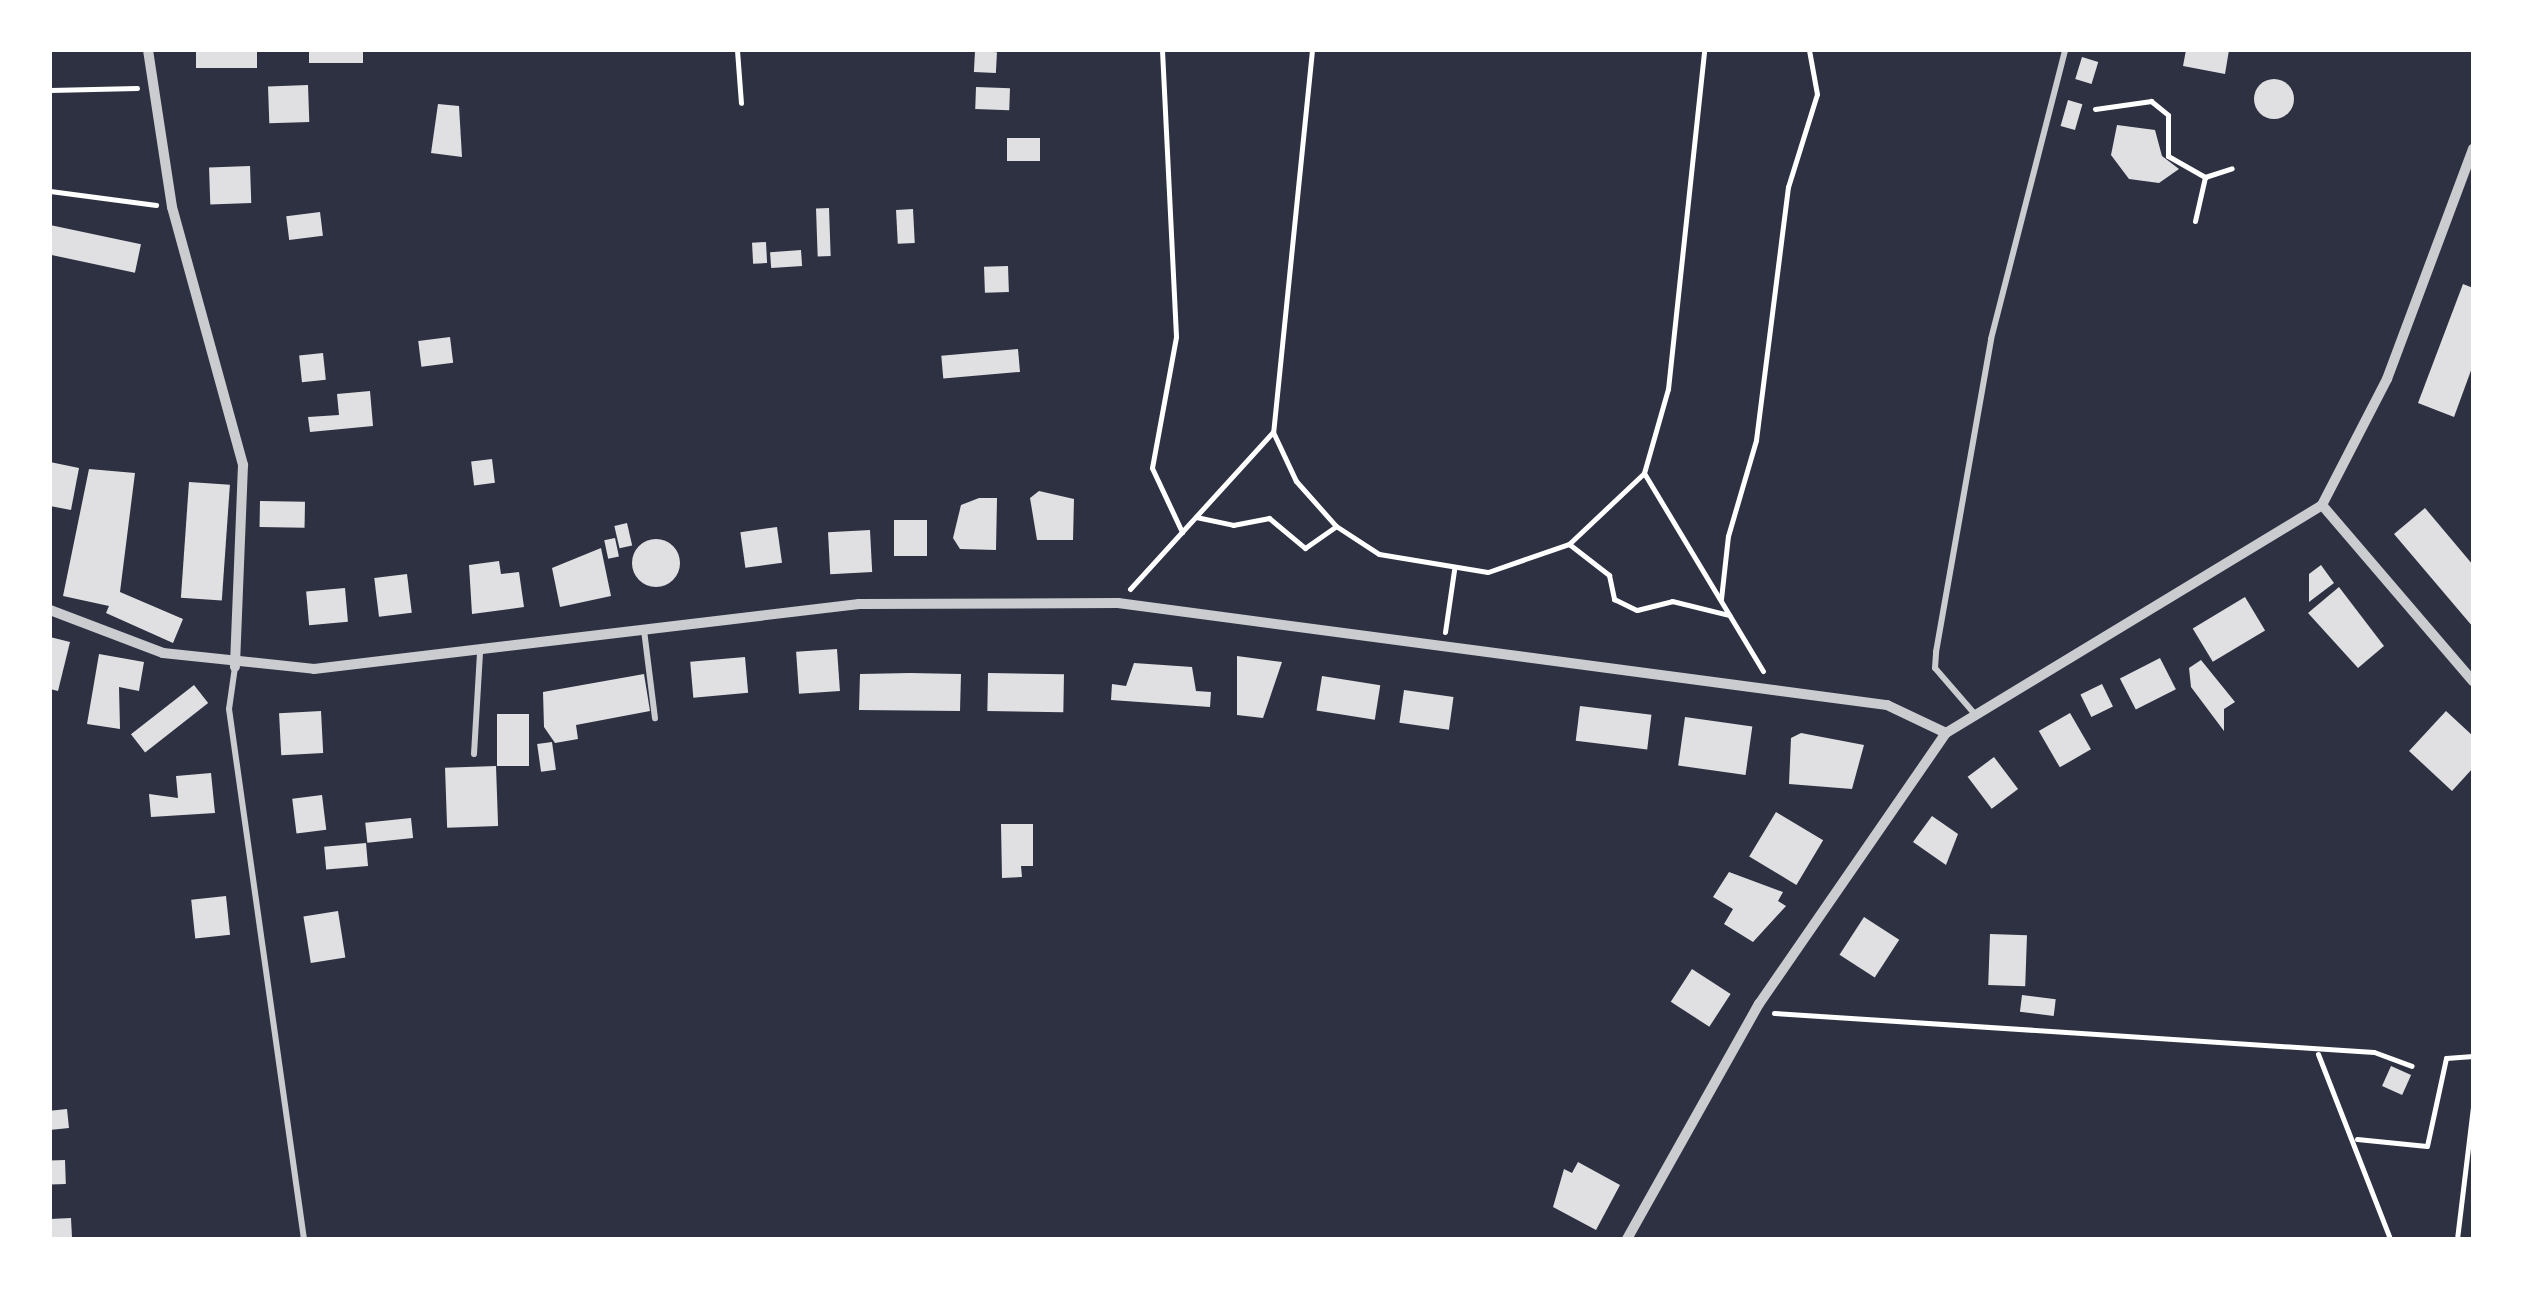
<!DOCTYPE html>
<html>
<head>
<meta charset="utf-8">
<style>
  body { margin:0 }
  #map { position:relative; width:2523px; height:1289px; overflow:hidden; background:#2d3142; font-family:"Asap Condensed",sans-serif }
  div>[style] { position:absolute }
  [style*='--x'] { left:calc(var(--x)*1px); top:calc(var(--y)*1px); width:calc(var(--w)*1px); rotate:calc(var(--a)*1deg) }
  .building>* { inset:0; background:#e0e0e3; transform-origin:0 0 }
  .round { border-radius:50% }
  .path>* { height:5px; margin:-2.5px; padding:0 2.5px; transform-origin:2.5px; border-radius:2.5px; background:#fff }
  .service>* { height:6px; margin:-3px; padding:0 3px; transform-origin:3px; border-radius:3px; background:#caccd0 }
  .minor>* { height:10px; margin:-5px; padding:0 5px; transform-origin:5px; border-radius:5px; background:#caccd0 }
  span { translate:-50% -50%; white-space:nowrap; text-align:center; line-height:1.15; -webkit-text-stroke:10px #fff; paint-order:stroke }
  .frame { position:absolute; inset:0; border:52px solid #fff; pointer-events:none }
</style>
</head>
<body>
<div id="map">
  <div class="building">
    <div style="left:196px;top:50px;width:61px;height:18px"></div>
    <div style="left:309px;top:50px;width:54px;height:13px"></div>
    <div style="clip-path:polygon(2186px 50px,2229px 50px,2225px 74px,2183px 66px)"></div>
    <div style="left:975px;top:51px;width:22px;height:21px;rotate:3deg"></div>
    <div style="left:2082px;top:57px;width:17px;height:23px;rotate:17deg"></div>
    <div class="round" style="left:2254px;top:79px;width:40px;height:40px"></div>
    <div style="left:308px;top:85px;width:37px;height:40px;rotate:88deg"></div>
    <div style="left:976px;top:87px;width:34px;height:22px;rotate:2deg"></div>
    <div style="left:2068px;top:100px;width:15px;height:27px;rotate:16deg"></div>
    <div style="clip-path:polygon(438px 104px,459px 106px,462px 157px,431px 153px)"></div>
    <div style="clip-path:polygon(2117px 125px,2155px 130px,2162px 156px,2179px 169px,2159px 183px,2129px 179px,2111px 155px)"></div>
    <div style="left:1007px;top:138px;width:33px;height:23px"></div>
    <div style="left:250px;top:166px;width:37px;height:41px;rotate:88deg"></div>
    <div style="left:829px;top:208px;width:48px;height:13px;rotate:88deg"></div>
    <div style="left:913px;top:209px;width:34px;height:17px;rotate:87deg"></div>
    <div style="left:320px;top:212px;width:24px;height:34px;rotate:83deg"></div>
    <div style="left:50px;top:225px;width:93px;height:29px;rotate:12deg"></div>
    <div style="left:766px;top:242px;width:21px;height:14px;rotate:87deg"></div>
    <div style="left:801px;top:250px;width:16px;height:31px;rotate:86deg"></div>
    <div style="left:1008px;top:266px;width:26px;height:24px;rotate:88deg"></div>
    <div style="clip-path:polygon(2463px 284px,2473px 288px,2473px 365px,2454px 417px,2418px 403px)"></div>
    <div style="left:450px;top:337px;width:26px;height:32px;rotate:83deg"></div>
    <div style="left:1018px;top:349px;width:23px;height:77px;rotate:85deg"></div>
    <div style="left:323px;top:353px;width:27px;height:24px;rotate:84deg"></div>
    <div style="clip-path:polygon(370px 391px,373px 426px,310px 432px,308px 417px,339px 415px,337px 394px)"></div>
    <div style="left:492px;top:459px;width:24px;height:21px;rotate:83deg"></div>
    <div style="clip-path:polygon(50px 462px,79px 468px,71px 510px,50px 506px)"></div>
    <div style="clip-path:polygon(89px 469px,135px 473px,120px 592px,183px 619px,173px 643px,106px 613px,109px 606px,63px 596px)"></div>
    <div style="left:189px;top:482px;width:41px;height:116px;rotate:4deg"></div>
    <div style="clip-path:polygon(1039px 491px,1074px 499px,1073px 540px,1037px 540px,1030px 498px)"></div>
    <div style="clip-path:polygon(979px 498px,997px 498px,996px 550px,960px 549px,953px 538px,961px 505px)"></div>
    <div style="left:260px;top:501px;width:45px;height:26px;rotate:1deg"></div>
    <div style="clip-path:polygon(2425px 508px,2473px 565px,2473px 627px,2394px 534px)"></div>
    <div style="left:894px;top:520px;width:33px;height:36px"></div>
    <div style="left:627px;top:523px;width:23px;height:13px;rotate:77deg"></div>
    <div style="left:777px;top:527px;width:36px;height:37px;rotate:82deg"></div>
    <div style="left:870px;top:530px;width:42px;height:42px;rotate:87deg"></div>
    <div style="left:615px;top:538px;width:19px;height:11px;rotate:78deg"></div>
    <div class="round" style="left:632px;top:539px;width:48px;height:48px"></div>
    <div style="clip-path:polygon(601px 548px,611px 596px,560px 607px,552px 568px)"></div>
    <div style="clip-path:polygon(499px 561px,501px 574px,519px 572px,524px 607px,472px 614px,469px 565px)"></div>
    <div style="clip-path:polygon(2321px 565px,2334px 583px,2309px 602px,2309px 574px)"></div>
    <div style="left:407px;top:574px;width:39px;height:33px;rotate:83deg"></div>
    <div style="clip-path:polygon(2339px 587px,2384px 646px,2358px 668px,2308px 613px)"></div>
    <div style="left:345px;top:588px;width:34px;height:39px;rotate:85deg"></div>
    <div style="left:2245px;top:597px;width:39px;height:61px;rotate:59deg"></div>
    <div style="clip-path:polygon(50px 637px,70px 642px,58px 691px,50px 689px)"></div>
    <div style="left:837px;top:649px;width:42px;height:41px;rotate:86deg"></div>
    <div style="clip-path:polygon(99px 654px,144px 662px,139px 691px,119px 687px,120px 729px,87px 724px)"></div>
    <div style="clip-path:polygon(1237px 656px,1282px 662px,1263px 718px,1237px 715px)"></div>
    <div style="left:745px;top:657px;width:36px;height:55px;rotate:85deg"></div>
    <div style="left:2160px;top:658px;width:35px;height:45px;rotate:63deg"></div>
    <div style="clip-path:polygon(2201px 660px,2235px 702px,2224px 709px,2224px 731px,2191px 687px,2189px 668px)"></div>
    <div style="clip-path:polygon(1134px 663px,1192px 667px,1196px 691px,1211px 692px,1210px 707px,1111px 700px,1112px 684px,1126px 686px)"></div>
    <div style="clip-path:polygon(910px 673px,961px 674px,960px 711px,859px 710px,860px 674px)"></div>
    <div style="left:988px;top:673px;width:76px;height:38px;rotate:1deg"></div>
    <div style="clip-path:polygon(644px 674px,650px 711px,576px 725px,578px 739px,555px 743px,544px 727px,543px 692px)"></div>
    <div style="left:1322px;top:676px;width:59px;height:35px;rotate:9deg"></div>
    <div style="left:2102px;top:684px;width:25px;height:24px;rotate:64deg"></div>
    <div style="left:194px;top:685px;width:23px;height:80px;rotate:52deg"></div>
    <div style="left:1404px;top:690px;width:50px;height:33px;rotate:8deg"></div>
    <div style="left:1580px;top:706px;width:72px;height:35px;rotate:7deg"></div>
    <div style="left:321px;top:711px;width:42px;height:42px;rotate:87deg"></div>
    <div style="clip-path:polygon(2446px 711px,2473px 736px,2473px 768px,2452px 791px,2409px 751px)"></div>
    <div style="left:2070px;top:713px;width:42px;height:36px;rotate:60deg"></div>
    <div style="left:497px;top:714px;width:32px;height:52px"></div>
    <div style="left:1685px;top:717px;width:68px;height:49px;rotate:8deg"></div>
    <div style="clip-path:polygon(1801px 733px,1864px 745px,1852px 789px,1789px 784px,1791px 738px)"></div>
    <div style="left:552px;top:742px;width:28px;height:15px;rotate:82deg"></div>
    <div style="left:1994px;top:757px;width:40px;height:33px;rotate:53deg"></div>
    <div style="left:496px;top:766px;width:60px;height:51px;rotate:88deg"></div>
    <div style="clip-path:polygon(211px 773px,215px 813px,151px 817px,149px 794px,178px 798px,176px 776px)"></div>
    <div style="left:322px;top:795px;width:35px;height:30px;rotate:83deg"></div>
    <div style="left:1776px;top:812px;width:55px;height:52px;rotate:31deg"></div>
    <div style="clip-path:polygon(1932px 816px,1958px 834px,1946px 865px,1913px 842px)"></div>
    <div style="left:411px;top:818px;width:20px;height:46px;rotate:84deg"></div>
    <div style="clip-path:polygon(1001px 824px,1033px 824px,1033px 866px,1021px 866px,1022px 877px,1002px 878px)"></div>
    <div style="left:366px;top:843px;width:23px;height:42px;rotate:85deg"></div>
    <div style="clip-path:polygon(1729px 872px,1783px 892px,1778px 901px,1786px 906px,1753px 942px,1724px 924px,1733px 909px,1713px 897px)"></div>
    <div style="left:226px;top:896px;width:39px;height:35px;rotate:84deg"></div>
    <div style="left:338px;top:911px;width:47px;height:35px;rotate:81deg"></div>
    <div style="left:1864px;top:917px;width:42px;height:45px;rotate:33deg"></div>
    <div style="left:1990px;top:934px;width:37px;height:51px;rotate:2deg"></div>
    <div style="left:1692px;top:969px;width:46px;height:39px;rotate:33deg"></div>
    <div style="left:2022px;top:995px;width:34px;height:17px;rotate:7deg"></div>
    <div style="left:2391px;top:1066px;width:22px;height:22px;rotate:24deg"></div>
    <div style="left:67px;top:1109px;width:19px;height:17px;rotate:84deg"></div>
    <div style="left:65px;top:1160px;width:24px;height:15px;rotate:88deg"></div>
    <div style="clip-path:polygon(1578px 1162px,1620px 1185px,1596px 1230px,1553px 1207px,1564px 1169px,1572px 1173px)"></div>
    <div style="left:71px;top:1218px;width:21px;height:21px;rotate:87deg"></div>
  </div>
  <div class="path">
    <div style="--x:737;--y:50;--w:53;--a:85.7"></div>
    <div style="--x:1162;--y:50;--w:287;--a:87.2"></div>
    <div style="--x:1176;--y:337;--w:133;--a:100.4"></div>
    <div style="--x:1152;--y:468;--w:71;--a:64.9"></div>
    <div style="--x:1312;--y:50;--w:384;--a:95.8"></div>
    <div style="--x:1273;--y:432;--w:54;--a:64.9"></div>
    <div style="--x:1296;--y:481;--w:60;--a:48.4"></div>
    <div style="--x:1336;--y:526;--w:51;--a:33.1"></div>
    <div style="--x:1379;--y:554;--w:110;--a:9.4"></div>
    <div style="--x:1488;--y:572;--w:86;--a:-19.1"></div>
    <div style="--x:1569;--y:544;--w:103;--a:-43.4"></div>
    <div style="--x:1644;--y:473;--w:87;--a:-74.1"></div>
    <div style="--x:1668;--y:389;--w:341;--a:-83.9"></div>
    <div style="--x:50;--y:90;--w:87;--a:-1.3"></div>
    <div style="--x:2095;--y:109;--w:57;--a:-8.1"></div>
    <div style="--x:2151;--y:101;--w:22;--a:39"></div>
    <div style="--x:2168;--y:115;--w:41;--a:90"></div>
    <div style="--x:2168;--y:156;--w:43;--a:29.6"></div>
    <div style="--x:2205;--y:177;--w:28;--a:-18"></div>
    <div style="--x:50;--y:191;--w:107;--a:7.5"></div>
    <div style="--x:2195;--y:221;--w:45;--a:-77.2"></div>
    <div style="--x:1644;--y:473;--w:231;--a:59"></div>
    <div style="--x:1196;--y:517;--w:38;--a:12"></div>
    <div style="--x:1233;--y:525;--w:37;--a:-11"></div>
    <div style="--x:1269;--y:518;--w:47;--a:39.8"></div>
    <div style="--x:1305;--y:548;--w:38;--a:-35"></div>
    <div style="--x:1569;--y:544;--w:51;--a:37.8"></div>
    <div style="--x:1609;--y:575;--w:25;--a:78"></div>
    <div style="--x:1614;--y:599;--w:25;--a:26"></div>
    <div style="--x:1637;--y:610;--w:36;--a:-14"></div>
    <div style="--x:1672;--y:601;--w:59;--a:13.8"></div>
    <div style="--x:1130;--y:589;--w:212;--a:-47.7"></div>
    <div style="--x:1721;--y:599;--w:63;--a:-83.7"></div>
    <div style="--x:1728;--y:536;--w:100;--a:-73.7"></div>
    <div style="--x:1756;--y:440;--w:255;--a:-82.8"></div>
    <div style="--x:1788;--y:187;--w:97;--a:-72.7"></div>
    <div style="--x:1817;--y:94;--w:45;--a:-100.3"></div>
    <div style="--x:1445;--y:632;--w:63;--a:-81.7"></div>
    <div style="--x:1774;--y:1013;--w:601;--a:3.72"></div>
    <div style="--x:2374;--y:1052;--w:40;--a:20.2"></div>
    <div style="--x:2318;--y:1054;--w:199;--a:68.7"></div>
    <div style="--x:2357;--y:1139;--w:70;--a:5.7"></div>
    <div style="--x:2427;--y:1146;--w:90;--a:-77.8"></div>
    <div style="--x:2446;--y:1058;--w:27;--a:-4"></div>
    <div style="--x:2457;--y:1239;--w:134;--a:-83.1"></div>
  </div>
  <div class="service">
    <div style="--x:644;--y:630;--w:89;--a:82.9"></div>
    <div style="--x:235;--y:667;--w:42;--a:98.1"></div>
    <div style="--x:229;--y:709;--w:535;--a:81.95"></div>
    <div style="--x:1973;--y:712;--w:58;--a:-130.8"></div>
    <div style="--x:1935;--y:668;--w:16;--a:-86"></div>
    <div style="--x:1936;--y:652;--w:318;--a:-80"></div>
    <div style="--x:1991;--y:339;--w:298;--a:-75.6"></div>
    <div style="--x:474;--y:754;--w:100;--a:-86.6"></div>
  </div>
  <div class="minor">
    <div style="--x:148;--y:50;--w:159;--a:81.3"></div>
    <div style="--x:172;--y:207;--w:268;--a:74.6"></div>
    <div style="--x:243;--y:465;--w:202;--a:92.3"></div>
    <div style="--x:2322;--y:505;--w:232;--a:49.4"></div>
    <div style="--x:50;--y:610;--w:121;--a:20.8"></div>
    <div style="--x:163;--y:653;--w:152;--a:6"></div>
    <div style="--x:314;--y:669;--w:549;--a:-6.8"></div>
    <div style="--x:859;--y:604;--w:259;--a:-0.2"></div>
    <div style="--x:1118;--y:603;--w:776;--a:7.56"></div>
    <div style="--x:1887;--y:705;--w:65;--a:25.4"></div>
    <div style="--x:1627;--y:1239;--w:270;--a:-60.7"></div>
    <div style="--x:1759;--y:1004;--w:329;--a:-55.4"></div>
    <div style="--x:1946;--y:733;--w:440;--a:-31.2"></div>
    <div style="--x:2322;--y:505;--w:142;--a:-62.7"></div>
    <div style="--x:2387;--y:379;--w:246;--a:-69.5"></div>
  </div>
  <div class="frame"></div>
</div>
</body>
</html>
